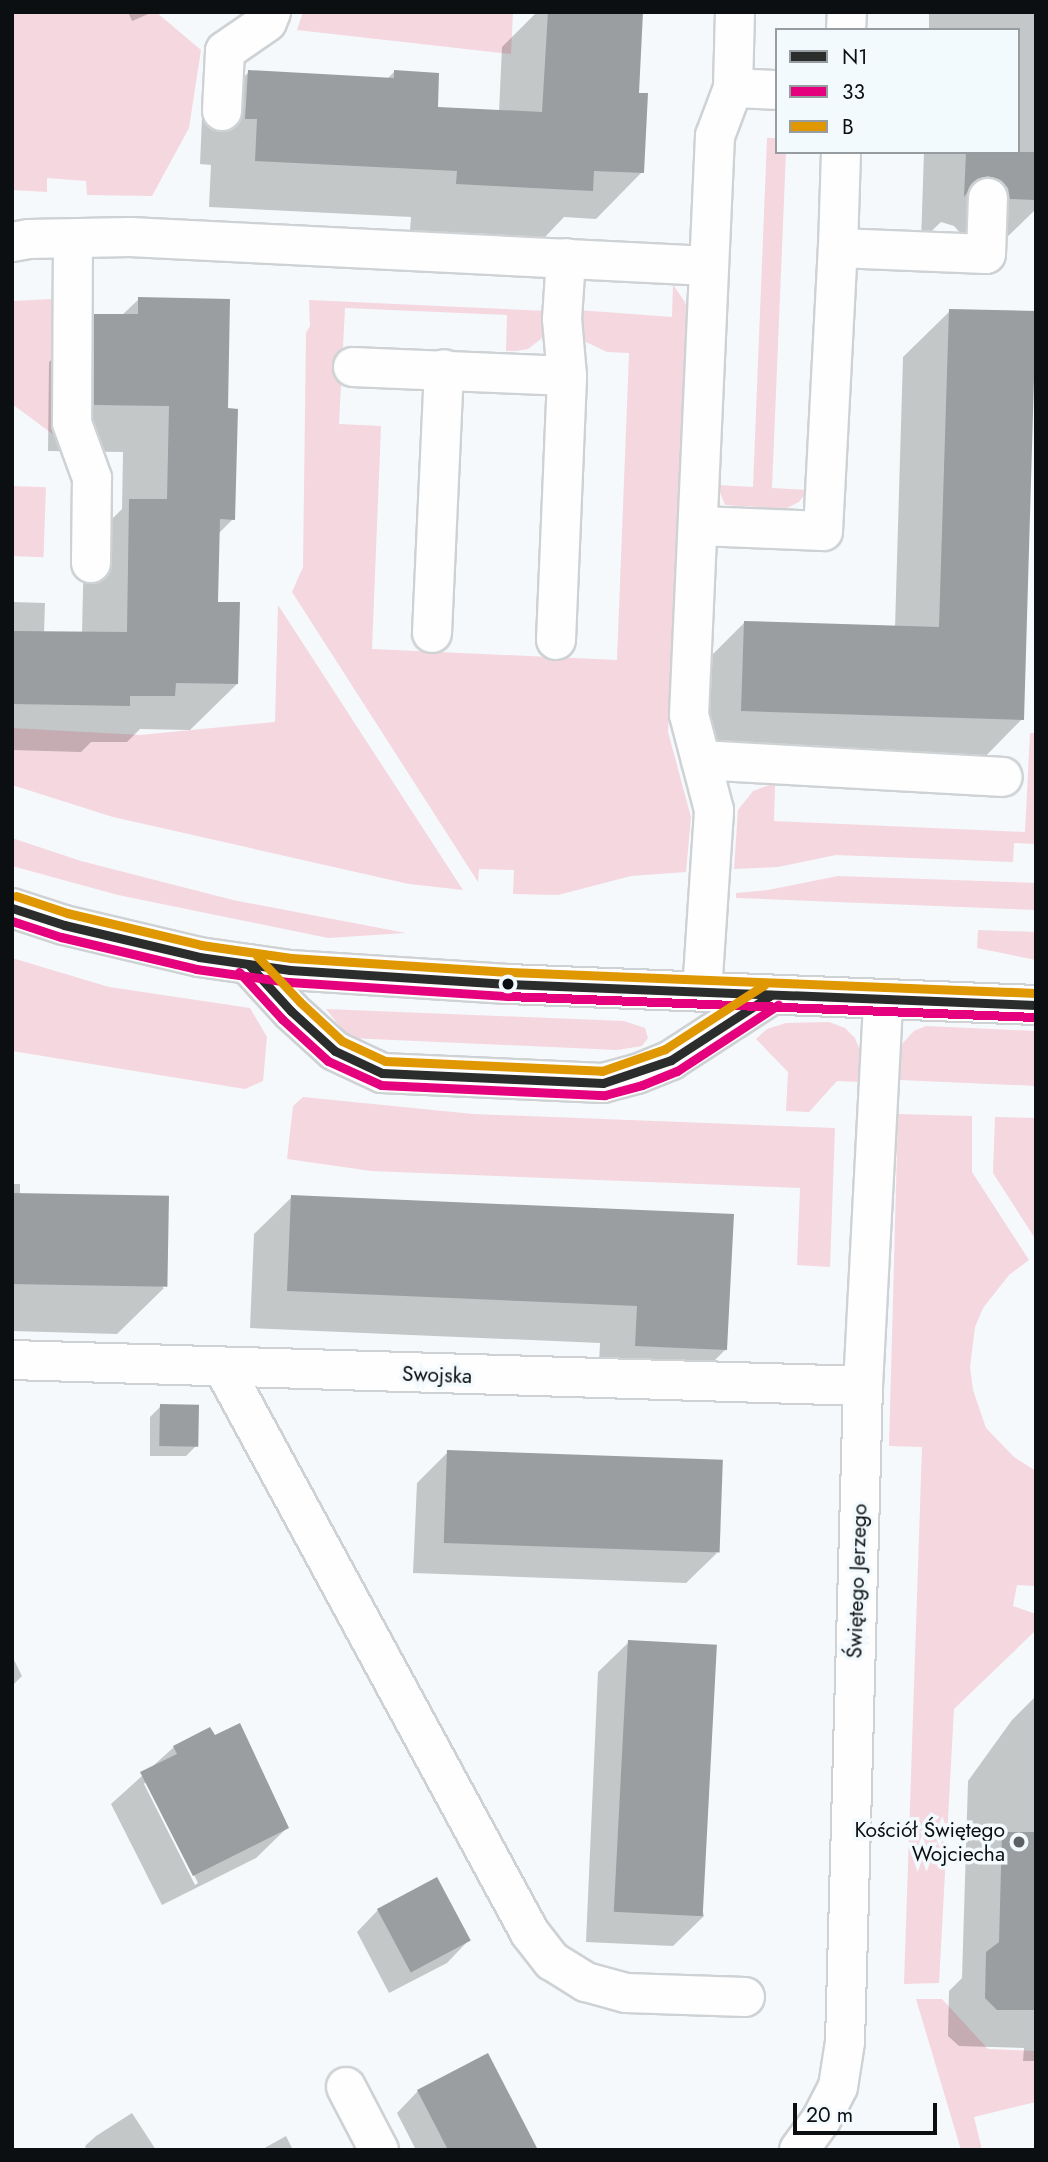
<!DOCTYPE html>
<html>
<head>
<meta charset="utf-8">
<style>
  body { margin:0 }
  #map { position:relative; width:1048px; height:2162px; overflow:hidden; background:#f5f9fb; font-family:Jost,sans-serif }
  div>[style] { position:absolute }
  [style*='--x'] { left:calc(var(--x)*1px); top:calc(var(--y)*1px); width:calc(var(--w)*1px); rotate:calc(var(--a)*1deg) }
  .green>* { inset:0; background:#f5d7df; transform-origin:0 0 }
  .shadow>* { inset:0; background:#0003 }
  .building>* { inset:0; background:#9a9ea0; transform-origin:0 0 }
  .roads { filter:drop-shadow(2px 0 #ced2d4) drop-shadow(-2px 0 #ced2d4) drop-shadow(0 2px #ced2d4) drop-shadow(0 -2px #ced2d4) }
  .minor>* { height:38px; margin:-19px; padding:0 19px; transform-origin:19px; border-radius:19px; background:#fefefe }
  .bus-1>* { height:9px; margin:-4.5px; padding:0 4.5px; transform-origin:4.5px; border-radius:4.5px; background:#2b2c2c }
  .bus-2>* { height:9px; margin:-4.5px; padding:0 4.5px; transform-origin:4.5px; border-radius:4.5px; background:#e5007d }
  .bus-3>* { height:9px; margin:-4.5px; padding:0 4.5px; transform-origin:4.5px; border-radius:4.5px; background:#df9702 }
  .dots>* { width:19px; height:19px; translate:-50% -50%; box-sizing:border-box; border:4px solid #f2fafe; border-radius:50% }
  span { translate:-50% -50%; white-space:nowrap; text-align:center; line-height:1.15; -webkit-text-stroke:7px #f2fafe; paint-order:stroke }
  .street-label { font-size:21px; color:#0b0f12 }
  .poi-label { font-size:21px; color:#0b0f12 }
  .right { translate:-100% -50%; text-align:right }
  .frame { position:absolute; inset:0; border:14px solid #0b0f12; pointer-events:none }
  .legend { position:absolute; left:775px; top:28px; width:245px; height:126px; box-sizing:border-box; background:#f2fafe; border:2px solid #969ca0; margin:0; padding:9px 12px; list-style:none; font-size:21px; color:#0b0f12 }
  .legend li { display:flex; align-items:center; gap:14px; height:35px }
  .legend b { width:35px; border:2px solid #969ca0 }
  .scale { position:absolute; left:793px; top:2103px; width:144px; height:32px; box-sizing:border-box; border:4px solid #0b0f12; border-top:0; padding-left:9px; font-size:21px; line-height:24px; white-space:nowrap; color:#0b0f12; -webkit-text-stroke:5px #f2fafe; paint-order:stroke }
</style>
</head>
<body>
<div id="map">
  <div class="green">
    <div style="clip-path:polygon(12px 12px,156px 12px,201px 50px,189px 128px,152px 196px,87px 195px,86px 181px,47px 178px,47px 192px,12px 190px)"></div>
    <div style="clip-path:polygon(303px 12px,513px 12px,511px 54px,297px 30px)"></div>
    <div style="clip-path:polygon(767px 138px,777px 138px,777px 152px,786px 152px,772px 488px,808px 490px,799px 502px,785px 509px,725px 505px,717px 485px,753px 487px)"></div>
    <div style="clip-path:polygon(673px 285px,685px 302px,688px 312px,668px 732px,691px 817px,686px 872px,631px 876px,558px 895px,513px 894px,514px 870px,479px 869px,478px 882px,292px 592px,303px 567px,306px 333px,310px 326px,309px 300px,548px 311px,541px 339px,528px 349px,516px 351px,506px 351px,507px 315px,345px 308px,339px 424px,381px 426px,372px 649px,617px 660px,629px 353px,607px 352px,586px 342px,580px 336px,578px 310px,672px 317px)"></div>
    <div style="clip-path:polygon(53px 299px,54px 435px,12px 404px,12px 301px)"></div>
    <div style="left:12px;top:486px;width:34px;height:70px;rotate:2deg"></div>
    <div style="clip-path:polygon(278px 605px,463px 890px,409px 884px,113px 817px,12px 785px,12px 728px,140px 735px,275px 722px)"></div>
    <div style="clip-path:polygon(1030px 733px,1036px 733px,1036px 844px,1014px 843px,1013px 862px,836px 855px,778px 867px,734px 869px,738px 810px,753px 791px,769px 785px,775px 785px,774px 821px,1025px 832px)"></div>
    <div style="clip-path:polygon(12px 838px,81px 861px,233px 900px,406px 933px,328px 938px,118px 895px,12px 866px)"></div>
    <div style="clip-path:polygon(838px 876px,1036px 883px,1036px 910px,736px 898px,736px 893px,768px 890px)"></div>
    <div style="clip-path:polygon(978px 930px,1036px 932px,1036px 960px,977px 948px)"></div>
    <div style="clip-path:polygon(12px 958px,109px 987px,250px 1008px,267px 1037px,263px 1081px,245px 1089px,12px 1051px)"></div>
    <div style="clip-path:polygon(326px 1009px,624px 1021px,645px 1028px,648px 1038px,642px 1046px,617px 1050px,349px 1038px)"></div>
    <div style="clip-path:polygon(829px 1022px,845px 1028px,855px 1038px,860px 1051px,860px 1082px,837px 1081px,809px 1112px,786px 1111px,788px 1072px,756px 1039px,767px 1029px,786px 1023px)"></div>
    <div style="clip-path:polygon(926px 1026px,1036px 1031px,1036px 1086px,900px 1080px,900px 1046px,914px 1031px)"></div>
    <div style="clip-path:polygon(303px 1097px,473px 1114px,835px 1128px,830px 1267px,797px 1265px,800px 1188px,371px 1171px,287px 1159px,293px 1106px)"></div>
    <div style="clip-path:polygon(898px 1114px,972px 1116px,972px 1172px,1029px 1260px,1009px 1275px,983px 1308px,975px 1327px,970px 1367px,973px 1390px,986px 1428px,1014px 1457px,1036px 1471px,1036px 1586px,1017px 1585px,1013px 1606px,1036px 1614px,1036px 1625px,1034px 1632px,954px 1709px,939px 1983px,904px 1984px,922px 1447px,889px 1446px)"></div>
    <div style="clip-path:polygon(995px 1117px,1036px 1118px,1036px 1240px,993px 1173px)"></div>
    <div style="clip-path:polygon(916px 1999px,942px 1999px,988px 2049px,1036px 2051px,1036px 2102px,974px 2117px,982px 2150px,961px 2150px)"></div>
  </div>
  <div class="shadow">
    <div style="clip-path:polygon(128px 12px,153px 12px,132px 21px)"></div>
    <div style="clip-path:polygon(537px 12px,641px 12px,637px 95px,642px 172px,596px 219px,564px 217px,545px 237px,410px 230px,411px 217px,209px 207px,211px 165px,200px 164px,202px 118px,249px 72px,387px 79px,395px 71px,436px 108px,499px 112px,502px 47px)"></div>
    <div style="clip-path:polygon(929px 12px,1036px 12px,1036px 209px,998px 246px,962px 235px,954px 226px,941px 222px,921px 241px,924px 152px,1018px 152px,1018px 30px,929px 30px)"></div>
    <div style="clip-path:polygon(139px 299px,226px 410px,233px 519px,218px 534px,217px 604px,237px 684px,190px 730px,140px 729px,127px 742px,91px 742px,81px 752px,12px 750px,12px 602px,45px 603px,44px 633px,82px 633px,84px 547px,122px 509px,123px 452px,48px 451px,49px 362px,95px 316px,121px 316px)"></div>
    <div style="clip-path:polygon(950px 311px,1022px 719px,976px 766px,695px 757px,698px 669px,744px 623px,895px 628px,903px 357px)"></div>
    <div style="clip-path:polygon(12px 1184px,20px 1184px,20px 1195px,164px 1288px,117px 1334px,12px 1331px)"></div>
    <div style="clip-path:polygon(292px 1197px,732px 1215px,726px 1349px,688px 1387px,598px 1383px,600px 1343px,250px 1328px,254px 1234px)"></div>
    <div style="clip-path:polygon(161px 1406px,197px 1445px,186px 1456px,150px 1456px,150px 1417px)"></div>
    <div style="clip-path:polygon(448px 1452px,717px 1553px,686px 1583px,413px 1573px,417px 1483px)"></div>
    <div style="clip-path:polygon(629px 1642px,704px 1916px,673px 1946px,586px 1942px,598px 1672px)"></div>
    <div style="clip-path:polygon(12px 1656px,22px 1676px,12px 1686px)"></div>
    <div style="clip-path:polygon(1036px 1696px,1036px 2061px,1023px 2061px,1024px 2048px,959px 2046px,948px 2036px,949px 1991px,962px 1978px,968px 1781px,1012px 1720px)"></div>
    <div style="clip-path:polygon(evenodd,239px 1725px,287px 1828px,256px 1858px,162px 1905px,111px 1804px,174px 1747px,214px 1738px,239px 1725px,147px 1781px,198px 1883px,195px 1885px,144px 1784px,147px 1781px)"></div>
    <div style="clip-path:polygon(378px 1910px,468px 1941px,447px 1963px,389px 1993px,357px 1932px)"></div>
    <div style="clip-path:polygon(418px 2091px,536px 2150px,416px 2150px,397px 2113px)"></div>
    <div style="clip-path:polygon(132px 2113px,156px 2150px,87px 2150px,85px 2146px,96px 2136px)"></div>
    <div style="clip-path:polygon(286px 2136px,293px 2150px,261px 2150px)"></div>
  </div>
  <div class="building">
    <div style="clip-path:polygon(548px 12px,643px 12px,639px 93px,648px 93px,644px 173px,594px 171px,593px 191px,456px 184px,457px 171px,255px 161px,257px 119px,245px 119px,248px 70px,394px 78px,394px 70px,439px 73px,438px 107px,542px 112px)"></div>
    <div style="clip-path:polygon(966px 152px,1036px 152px,1036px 200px,1010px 199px,1008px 188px,1000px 180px,988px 176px,977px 179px,964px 197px)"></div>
    <div style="clip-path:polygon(138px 297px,230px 299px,228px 408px,238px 409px,235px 520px,220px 519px,218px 602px,240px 602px,238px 684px,176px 683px,175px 696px,130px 696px,130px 706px,12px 704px,12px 631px,127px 632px,129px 499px,167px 499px,169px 406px,94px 405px,94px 314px,138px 314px)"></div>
    <div style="clip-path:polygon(949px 309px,1036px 311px,1024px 720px,741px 711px,744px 621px,939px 627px)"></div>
    <div style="left:12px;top:1193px;width:157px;height:91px;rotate:1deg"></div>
    <div style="clip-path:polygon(291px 1195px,734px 1214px,727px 1350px,635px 1346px,637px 1306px,287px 1291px)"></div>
    <div style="left:160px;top:1404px;width:39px;height:42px;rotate:1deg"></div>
    <div style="left:447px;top:1450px;width:276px;height:93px;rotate:2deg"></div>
    <div style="left:628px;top:1640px;width:89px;height:272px;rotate:3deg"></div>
    <div style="clip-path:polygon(240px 1723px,289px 1828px,193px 1876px,140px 1772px,177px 1754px,173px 1746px,210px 1727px,215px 1735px)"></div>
    <div style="clip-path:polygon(1002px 1832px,1036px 1832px,1036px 2010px,997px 2010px,985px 1998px,986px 1952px,999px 1942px)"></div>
    <div style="left:437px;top:1877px;width:72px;height:68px;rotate:62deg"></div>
    <div style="clip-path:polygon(488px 2053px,538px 2150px,448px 2150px,417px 2090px)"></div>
  </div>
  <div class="roads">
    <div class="minor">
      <div style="--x:846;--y:30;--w:18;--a:-87"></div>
      <div style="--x:733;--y:88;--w:44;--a:2.6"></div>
      <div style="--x:222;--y:111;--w:60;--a:-87.1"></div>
      <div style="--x:225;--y:51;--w:51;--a:-34.6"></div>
      <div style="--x:267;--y:22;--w:11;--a:-68"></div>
      <div style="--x:841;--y:152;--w:96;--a:91.8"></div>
      <div style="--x:838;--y:248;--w:148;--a:2.3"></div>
      <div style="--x:986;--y:254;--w:56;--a:-88"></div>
      <div style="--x:73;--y:239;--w:184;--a:90.3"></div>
      <div style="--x:72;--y:423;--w:59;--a:70"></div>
      <div style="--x:92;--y:478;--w:85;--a:90.7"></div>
      <div style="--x:12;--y:242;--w:17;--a:-10"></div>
      <div style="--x:29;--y:239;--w:101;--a:-1.1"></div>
      <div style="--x:130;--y:237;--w:579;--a:2.87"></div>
      <div style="--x:353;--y:367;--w:214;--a:2.4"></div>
      <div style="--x:700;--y:526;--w:123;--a:2.3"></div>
      <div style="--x:823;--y:531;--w:283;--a:-87"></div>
      <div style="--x:432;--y:633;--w:264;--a:-87.4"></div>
      <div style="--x:556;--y:640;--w:264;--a:-87.6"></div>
      <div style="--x:567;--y:376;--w:57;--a:-95"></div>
      <div style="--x:562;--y:319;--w:61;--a:-86.2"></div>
      <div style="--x:701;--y:760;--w:302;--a:3.2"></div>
      <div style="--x:12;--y:908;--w:55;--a:18.1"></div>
      <div style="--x:64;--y:925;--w:139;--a:13.3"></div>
      <div style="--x:199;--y:957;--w:92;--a:8.1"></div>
      <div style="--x:290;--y:970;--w:218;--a:3.7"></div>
      <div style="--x:508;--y:984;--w:528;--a:2.28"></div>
      <div style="--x:248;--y:964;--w:64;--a:47.5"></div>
      <div style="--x:291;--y:1011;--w:59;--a:42.3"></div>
      <div style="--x:335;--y:1051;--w:52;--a:25.1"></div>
      <div style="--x:382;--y:1073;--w:221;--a:2.6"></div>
      <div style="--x:603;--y:1083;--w:35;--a:-15"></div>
      <div style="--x:637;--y:1074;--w:37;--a:-22"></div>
      <div style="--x:671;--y:1060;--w:119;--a:-33"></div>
      <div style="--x:702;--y:992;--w:182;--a:-86.2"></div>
      <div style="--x:714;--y:810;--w:98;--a:-104.7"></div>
      <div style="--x:689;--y:715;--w:580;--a:-87.43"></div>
      <div style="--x:715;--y:136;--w:51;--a:-69.4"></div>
      <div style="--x:733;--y:88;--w:76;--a:-88.5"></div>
      <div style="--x:12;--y:1360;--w:851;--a:1.75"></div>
      <div style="--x:224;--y:1369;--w:642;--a:61.52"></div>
      <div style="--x:530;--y:1933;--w:36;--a:52"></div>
      <div style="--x:552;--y:1961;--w:40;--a:32"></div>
      <div style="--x:586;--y:1982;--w:41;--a:15.4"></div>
      <div style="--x:626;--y:1993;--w:119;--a:1.9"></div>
      <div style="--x:346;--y:2087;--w:71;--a:62.4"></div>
      <div style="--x:799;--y:2150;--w:37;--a:-54"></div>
      <div style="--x:821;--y:2120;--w:37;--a:-63"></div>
      <div style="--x:838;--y:2087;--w:46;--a:-81.2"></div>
      <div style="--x:845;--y:2042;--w:656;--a:-88.43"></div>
      <div style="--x:863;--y:1386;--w:387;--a:-87"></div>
    </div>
  </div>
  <div class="bus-1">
    <div style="--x:12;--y:908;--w:55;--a:18.1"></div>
    <div style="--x:64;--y:925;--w:139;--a:13.3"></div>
    <div style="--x:199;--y:957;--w:92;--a:8.1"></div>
    <div style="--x:290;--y:970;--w:218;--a:3.7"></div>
    <div style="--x:508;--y:984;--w:528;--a:2.28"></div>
    <div style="--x:248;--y:964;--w:64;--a:47.5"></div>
    <div style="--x:291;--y:1011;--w:59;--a:42.3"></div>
    <div style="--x:335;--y:1051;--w:52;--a:25.1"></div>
    <div style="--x:382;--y:1073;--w:221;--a:2.6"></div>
    <div style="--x:603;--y:1083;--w:72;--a:-18.7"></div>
    <div style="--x:671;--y:1060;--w:119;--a:-33"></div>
  </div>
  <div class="bus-2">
    <div style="--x:12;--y:921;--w:52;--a:18.1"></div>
    <div style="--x:61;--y:937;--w:139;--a:13.3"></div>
    <div style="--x:196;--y:969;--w:94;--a:8"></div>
    <div style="--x:289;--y:982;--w:219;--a:3.7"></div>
    <div style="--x:508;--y:996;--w:528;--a:2.28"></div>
    <div style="--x:239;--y:972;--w:64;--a:47.5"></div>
    <div style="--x:282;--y:1019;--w:62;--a:42.4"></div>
    <div style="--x:328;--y:1061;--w:58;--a:24.4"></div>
    <div style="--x:381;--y:1085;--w:224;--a:2.6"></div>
    <div style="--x:605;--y:1095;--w:38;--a:-15"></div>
    <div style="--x:642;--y:1085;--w:38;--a:-22"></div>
    <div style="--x:677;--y:1071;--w:121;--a:-33.2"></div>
  </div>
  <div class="bus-3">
    <div style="--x:16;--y:896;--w:54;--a:18.4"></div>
    <div style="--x:67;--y:913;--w:138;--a:13.4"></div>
    <div style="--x:201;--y:945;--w:91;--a:8.2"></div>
    <div style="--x:291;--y:958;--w:218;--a:3.7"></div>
    <div style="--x:509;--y:972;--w:527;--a:2.28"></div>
    <div style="--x:257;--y:956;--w:63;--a:46.9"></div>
    <div style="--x:300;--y:1002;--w:57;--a:42.9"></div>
    <div style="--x:342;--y:1041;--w:47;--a:24.9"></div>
    <div style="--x:385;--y:1061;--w:217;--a:2.6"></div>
    <div style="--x:602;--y:1071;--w:67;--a:-19.2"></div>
    <div style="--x:665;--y:1049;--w:118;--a:-32.9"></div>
  </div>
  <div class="dots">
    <div style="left:508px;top:984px;background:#0b0f12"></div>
    <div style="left:1019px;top:1842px;background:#5d6164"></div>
  </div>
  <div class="street-label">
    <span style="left:437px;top:1375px;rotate:2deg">Swojska</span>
    <span style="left:857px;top:1581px;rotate:-88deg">Świętego Jerzego</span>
  </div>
  <div class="poi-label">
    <span class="right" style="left:1005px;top:1842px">Kościół Świętego<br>Wojciecha</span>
  </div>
  <div class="frame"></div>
  <ul class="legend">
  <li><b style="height:9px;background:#2b2c2c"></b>N1</li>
  <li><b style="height:9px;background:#e5007d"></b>33</li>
  <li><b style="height:9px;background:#df9702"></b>B</li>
  </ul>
  <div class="scale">20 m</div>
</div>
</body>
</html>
